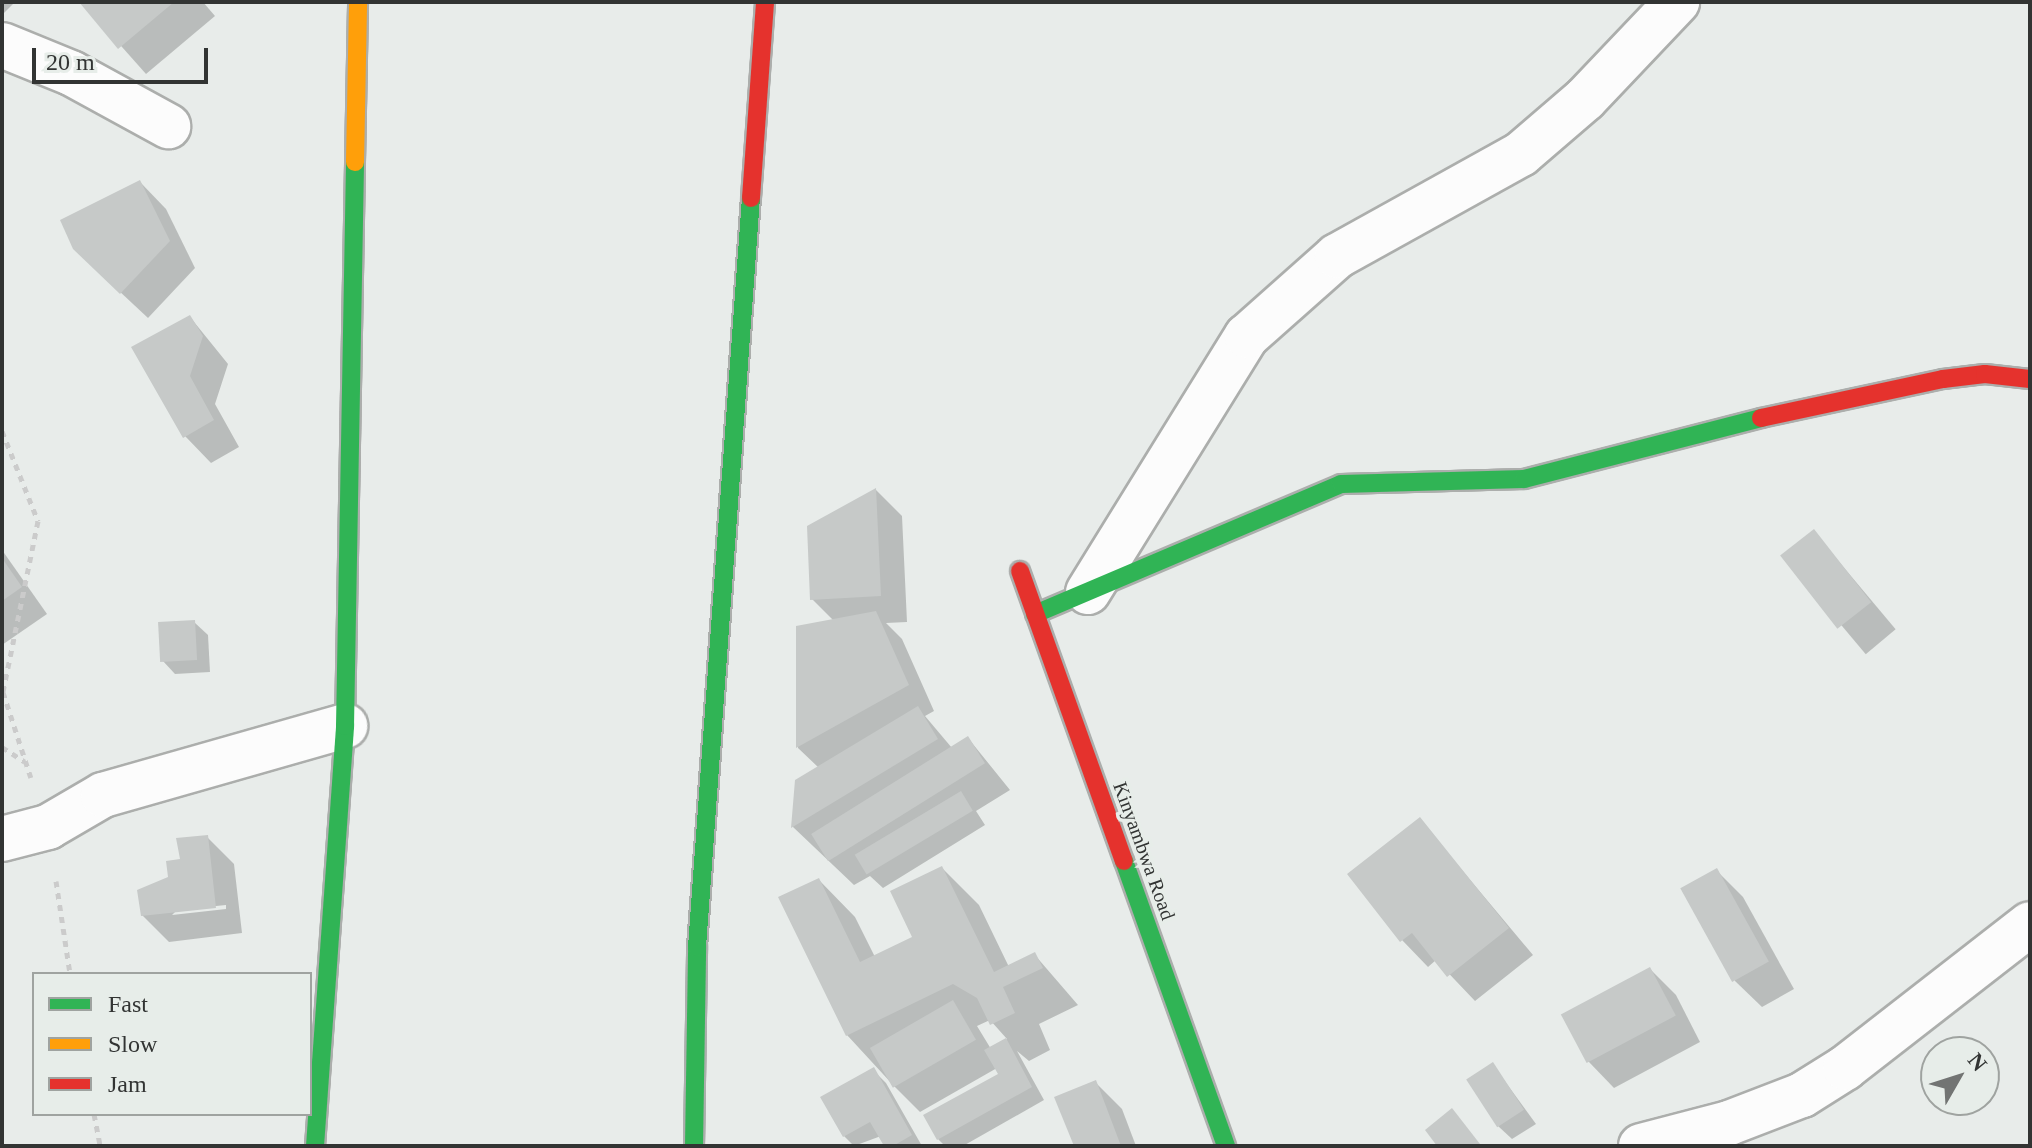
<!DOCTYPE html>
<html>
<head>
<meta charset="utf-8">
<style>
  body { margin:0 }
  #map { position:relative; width:2032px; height:1148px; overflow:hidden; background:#e8ecea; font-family:"Times New Roman",serif }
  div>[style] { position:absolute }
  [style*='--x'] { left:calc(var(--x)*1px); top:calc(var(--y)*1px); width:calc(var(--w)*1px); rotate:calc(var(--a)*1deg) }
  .shadow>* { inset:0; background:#0003; transform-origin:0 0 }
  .building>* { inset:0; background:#c6c9c8; transform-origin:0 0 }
  .path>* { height:5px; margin-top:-2.5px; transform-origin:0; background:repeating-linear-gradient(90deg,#cbcbcb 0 6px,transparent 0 12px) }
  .roads { filter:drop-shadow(2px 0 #acaeac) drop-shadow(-2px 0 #acaeac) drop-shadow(0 2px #acaeac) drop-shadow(0 -2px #acaeac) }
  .street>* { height:44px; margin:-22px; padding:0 22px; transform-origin:22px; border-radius:22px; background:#fcfcfc }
  .fast>* { height:18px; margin:-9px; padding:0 9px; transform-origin:9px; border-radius:9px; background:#30b455 }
  .slow>* { height:18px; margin:-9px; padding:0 9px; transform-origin:9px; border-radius:9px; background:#ff9f0a }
  .jam>* { height:18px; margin:-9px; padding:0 9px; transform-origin:9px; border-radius:9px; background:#e5322d }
  span { translate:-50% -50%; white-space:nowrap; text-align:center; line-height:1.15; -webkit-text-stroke:7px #e7ede9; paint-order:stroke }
  .street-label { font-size:20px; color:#323433 }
  .frame { position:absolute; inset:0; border:4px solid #323433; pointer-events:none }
  .legend { position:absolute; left:32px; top:972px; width:280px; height:144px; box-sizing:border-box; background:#e7ede9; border:2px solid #9fa3a0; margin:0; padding:10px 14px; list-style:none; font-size:24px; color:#323433 }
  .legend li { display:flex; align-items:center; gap:16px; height:40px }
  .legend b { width:40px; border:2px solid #9fa3a0 }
  .north { position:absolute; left:1920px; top:1036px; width:80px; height:80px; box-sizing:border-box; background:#e7ede9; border:2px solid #9fa3a0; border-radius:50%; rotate:51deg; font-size:22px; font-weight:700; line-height:32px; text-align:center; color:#323433 }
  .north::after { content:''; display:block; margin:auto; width:28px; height:36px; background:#727473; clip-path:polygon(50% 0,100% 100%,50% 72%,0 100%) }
  .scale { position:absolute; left:32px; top:48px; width:176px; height:36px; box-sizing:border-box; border:4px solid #323433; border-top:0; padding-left:10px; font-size:24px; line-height:28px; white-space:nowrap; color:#323433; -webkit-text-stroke:6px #e7ede9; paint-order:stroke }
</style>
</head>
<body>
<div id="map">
  <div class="shadow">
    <div style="clip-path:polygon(2px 2px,15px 2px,2px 15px)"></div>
    <div style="clip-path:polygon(82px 2px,203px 2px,215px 16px,146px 74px)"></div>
    <div style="clip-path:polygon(140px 182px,166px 209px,195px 268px,148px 318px,102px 275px)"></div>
    <div style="clip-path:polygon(190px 317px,228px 364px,215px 404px,239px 447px,211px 463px,185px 436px)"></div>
    <div style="clip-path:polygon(876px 490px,902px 516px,907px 622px,886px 623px,902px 639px,934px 711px,925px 716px,952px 748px,968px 738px,1010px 790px,976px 811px,985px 825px,883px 888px,870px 876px,854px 885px,793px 827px,797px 781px,819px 768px,798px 748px,798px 628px,834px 621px,812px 599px)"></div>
    <div style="left:1814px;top:532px;width:127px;height:39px;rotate:50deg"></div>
    <div style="clip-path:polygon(2px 550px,47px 614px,2px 645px)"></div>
    <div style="clip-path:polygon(194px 622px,208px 635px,210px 672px,175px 674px,162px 660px)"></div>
    <div style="clip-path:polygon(1420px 820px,1533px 955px,1475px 1001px,1436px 960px,1428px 967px,1402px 940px)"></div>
    <div style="clip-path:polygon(evenodd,207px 837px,234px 864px,242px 933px,169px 942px,142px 915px,182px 861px,207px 837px,226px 905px,226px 909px,172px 915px,177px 910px,226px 905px)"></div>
    <div style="clip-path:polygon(evenodd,942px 868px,979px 905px,1009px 967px,1034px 954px,1078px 1005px,1039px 1024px,1050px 1050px,1029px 1061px,1017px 1051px,1044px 1100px,963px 1146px,945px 1146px,938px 1139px,1001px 1075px,997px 1068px,920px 1112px,894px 1086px,847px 1035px,819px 880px,855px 917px,875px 957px,915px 938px,942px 868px,990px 1020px,1007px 1039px,991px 1049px,977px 1026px,990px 1020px)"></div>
    <div style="clip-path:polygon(1717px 871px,1743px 897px,1794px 989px,1762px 1007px,1735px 981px)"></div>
    <div style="clip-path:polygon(1650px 969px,1676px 995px,1700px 1042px,1614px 1088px,1588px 1061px)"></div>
    <div style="clip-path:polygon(1493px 1065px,1536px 1124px,1512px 1139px,1498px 1126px)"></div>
    <div style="clip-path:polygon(873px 1070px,886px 1083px,922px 1146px,887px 1146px,881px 1136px,854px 1146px,844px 1136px)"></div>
    <div style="clip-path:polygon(1096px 1083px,1122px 1109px,1136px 1146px,1076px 1146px)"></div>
  </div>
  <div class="building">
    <div style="clip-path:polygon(79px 2px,174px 2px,118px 49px)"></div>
    <div style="clip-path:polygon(140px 180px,170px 241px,120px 294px,73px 249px,60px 220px)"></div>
    <div style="clip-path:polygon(190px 315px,203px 336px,190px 376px,214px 420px,183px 438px,131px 347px)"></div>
    <div style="clip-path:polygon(876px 488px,881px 596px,810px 600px,807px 526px)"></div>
    <div style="left:1814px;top:529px;width:93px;height:43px;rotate:52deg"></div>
    <div style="clip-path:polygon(2px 558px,22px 587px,2px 601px)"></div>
    <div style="clip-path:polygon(876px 611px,909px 685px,796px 748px,796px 626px)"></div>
    <div style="left:195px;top:620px;width:40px;height:37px;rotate:87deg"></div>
    <div style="clip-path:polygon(918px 706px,938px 739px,791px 828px,795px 780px)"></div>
    <div style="left:968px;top:736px;width:32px;height:185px;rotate:58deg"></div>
    <div style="left:961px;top:791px;width:23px;height:124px;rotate:59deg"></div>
    <div style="clip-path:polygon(1420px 817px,1509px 928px,1447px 977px,1412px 933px,1400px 942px,1347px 874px)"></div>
    <div style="clip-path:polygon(208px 835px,216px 908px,141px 916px,137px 890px,168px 877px,166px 861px,180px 859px,176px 838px)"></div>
    <div style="clip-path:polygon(942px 866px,994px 972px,1035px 952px,1043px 968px,1003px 987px,1015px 1013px,990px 1025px,977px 998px,953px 984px,846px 1036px,778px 897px,819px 878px,860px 962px,912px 937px,890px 891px)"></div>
    <div style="left:1717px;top:868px;width:107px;height:42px;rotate:61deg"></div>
    <div style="left:1650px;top:967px;width:55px;height:101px;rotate:62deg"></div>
    <div style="left:953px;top:1000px;width:46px;height:96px;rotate:60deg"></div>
    <div style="clip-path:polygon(1006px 1038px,1032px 1087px,937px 1140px,923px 1115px,998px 1074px,984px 1050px)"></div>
    <div style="left:1493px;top:1062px;width:57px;height:32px;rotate:57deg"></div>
    <div style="clip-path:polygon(874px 1067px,912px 1135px,893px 1146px,884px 1146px,870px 1122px,843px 1137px,820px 1097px)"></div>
    <div style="clip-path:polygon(1096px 1080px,1121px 1146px,1074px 1146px,1054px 1097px)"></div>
    <div style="clip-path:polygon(1452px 1108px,1480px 1144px,1477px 1146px,1437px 1146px,1425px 1130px)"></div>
  </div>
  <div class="path">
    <div style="--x:2;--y:431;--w:97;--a:68.2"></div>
    <div style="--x:38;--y:521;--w:175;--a:101.6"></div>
    <div style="--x:3;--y:692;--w:90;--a:72"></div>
    <div style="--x:2;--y:747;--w:27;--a:33"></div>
    <div style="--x:56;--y:881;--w:94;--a:81.4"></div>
    <div style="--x:94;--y:1114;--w:33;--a:79"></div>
  </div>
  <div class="roads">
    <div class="street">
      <div style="--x:2;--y:45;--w:74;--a:22.1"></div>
      <div style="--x:71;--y:73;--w:111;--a:28.7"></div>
      <div style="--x:1088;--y:592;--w:301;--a:-58.2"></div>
      <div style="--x:1247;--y:336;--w:120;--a:-41.6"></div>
      <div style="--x:1337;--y:256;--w:210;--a:-29"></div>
      <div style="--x:1521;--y:154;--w:84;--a:-40.7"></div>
      <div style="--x:1585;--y:99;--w:134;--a:-46.5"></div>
      <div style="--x:2;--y:839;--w:48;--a:-14.6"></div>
      <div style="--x:48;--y:827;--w:64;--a:-30.2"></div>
      <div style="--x:103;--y:795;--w:252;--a:-15.9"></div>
      <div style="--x:1641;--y:1146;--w:91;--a:-14.6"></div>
      <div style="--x:1729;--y:1123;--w:78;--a:-21"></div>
      <div style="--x:1802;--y:1095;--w:51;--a:-32.1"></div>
      <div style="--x:1845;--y:1068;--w:234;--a:-37.9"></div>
    </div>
    <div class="fast">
      <div style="--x:1035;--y:614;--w:332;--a:-23"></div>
      <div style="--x:1341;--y:484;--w:183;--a:-1.6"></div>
      <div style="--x:1524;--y:479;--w:245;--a:-14.4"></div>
      <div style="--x:1124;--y:861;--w:303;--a:70.3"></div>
      <div style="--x:315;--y:1146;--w:421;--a:-85.9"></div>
      <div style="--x:345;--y:726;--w:564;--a:-88.98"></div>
      <div style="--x:694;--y:1146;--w:199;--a:-89.1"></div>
      <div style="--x:697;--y:947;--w:751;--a:-85.88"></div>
    </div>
    <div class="slow">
      <div style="--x:355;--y:162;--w:160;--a:-88.9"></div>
    </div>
    <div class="jam">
      <div style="--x:751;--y:198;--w:196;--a:-85.9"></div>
      <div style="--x:1761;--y:418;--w:186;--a:-12.1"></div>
      <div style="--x:1943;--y:379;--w:42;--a:-6.8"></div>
      <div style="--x:1985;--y:374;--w:45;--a:6.3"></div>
      <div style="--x:1020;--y:571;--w:308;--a:70.3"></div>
    </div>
  </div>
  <div class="street-label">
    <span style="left:1144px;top:851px;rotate:70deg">Kinyambwa Road</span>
  </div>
  <div class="frame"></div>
  <ul class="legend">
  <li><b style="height:10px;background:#30b455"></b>Fast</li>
  <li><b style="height:10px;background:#ff9f0a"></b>Slow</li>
  <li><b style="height:10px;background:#e5322d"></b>Jam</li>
  </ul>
  <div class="north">N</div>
  <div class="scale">20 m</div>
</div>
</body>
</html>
